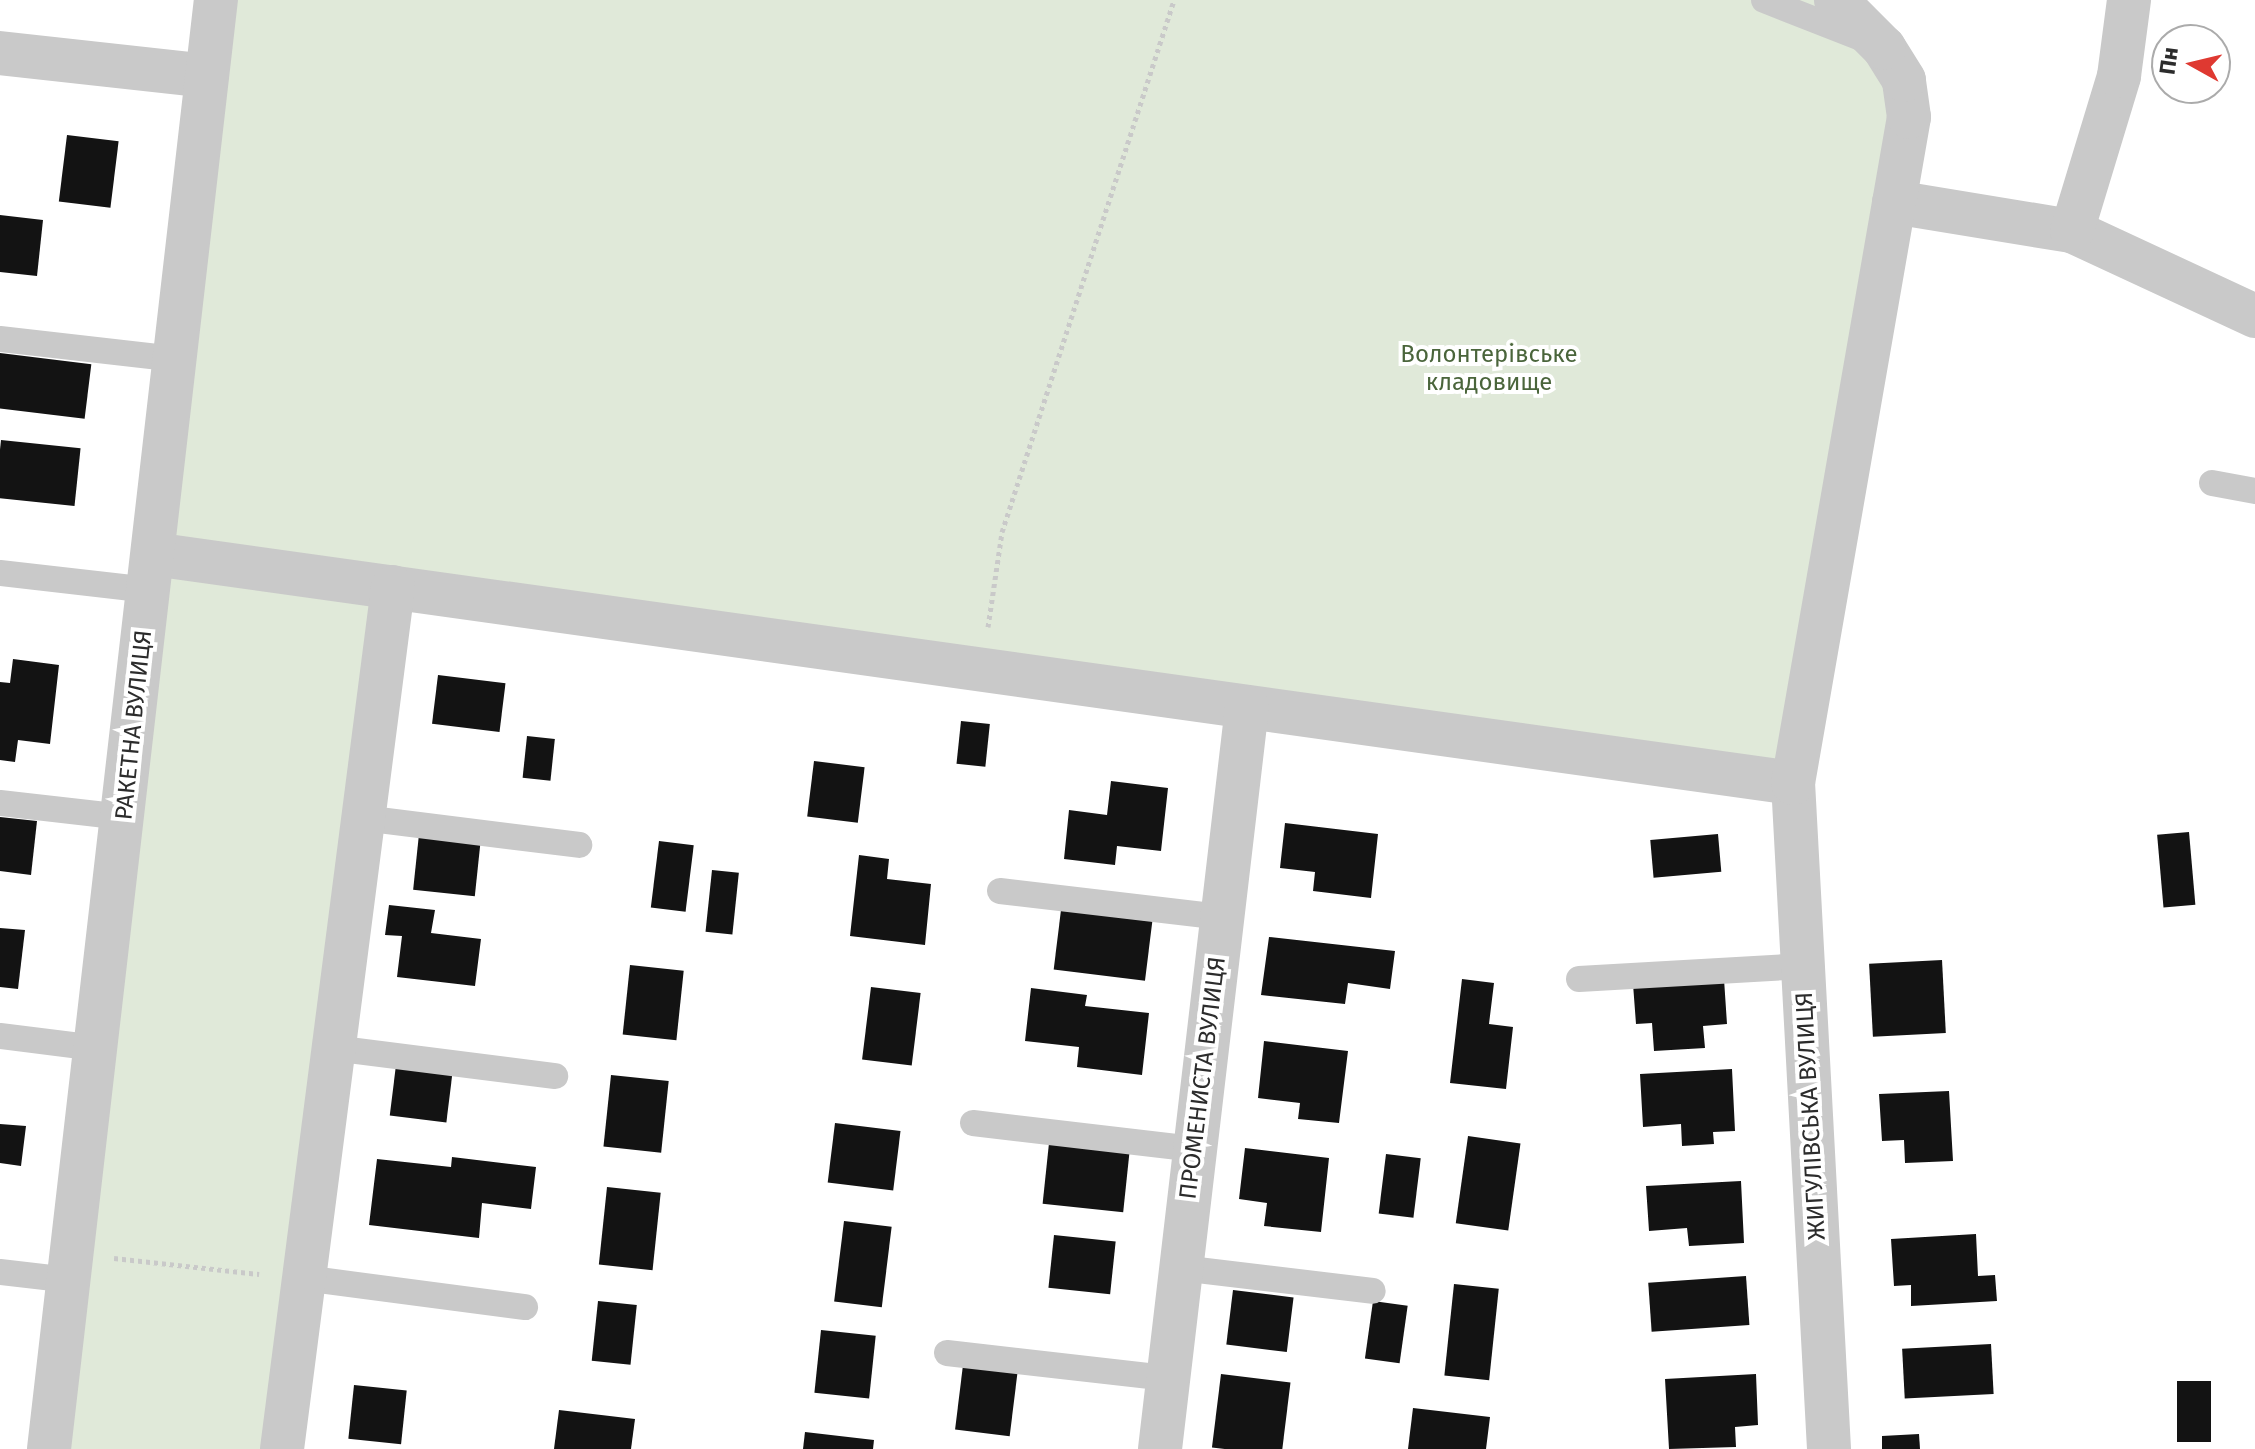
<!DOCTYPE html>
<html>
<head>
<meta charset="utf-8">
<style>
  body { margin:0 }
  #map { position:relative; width:2255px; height:1449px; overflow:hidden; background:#fff; font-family:"Fira Sans",sans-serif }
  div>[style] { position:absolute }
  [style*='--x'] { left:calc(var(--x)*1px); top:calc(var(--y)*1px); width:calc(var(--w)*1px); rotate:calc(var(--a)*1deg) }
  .green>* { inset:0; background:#e0e9d9 }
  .building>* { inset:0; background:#131313; transform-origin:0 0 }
  .path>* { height:5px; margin-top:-2.5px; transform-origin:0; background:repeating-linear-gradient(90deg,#c9c9c9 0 4px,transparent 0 8px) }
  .service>* { height:26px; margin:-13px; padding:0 13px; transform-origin:13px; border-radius:13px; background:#c9c9c9 }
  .minor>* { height:44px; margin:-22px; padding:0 22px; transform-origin:22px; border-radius:22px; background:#c9c9c9 }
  span { translate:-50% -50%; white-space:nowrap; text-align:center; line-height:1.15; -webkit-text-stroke:8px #fff; paint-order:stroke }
  .park-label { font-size:24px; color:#4a653b }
  .street-label { font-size:24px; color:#2c2c2c }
  .north { position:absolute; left:2151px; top:24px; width:80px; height:80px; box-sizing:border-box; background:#fff; border:2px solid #ababab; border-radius:50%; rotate:278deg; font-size:22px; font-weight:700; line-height:32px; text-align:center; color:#2c2c2c }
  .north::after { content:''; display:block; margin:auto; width:28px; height:36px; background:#df3931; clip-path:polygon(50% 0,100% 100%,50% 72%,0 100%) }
</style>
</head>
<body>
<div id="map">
  <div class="green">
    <div style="clip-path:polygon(216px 0,1836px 0,1904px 80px,1793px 783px,378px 585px,265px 1449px,66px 1449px)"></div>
  </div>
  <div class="building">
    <div style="left:67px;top:135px;width:52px;height:67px;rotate:7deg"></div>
    <div style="clip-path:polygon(0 215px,43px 220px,37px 276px,0 272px)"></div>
    <div style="left:0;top:353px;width:92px;height:55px;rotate:7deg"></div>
    <div style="left:1px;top:440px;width:80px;height:58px;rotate:6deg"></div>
    <div style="clip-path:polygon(13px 659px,59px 665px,50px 744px,18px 740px,15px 762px,0 760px,0 682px,10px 683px)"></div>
    <div style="left:438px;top:675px;width:68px;height:49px;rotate:7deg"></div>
    <div style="left:961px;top:721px;width:29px;height:43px;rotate:6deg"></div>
    <div style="left:527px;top:736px;width:28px;height:42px;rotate:6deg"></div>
    <div style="left:814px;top:761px;width:51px;height:56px;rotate:7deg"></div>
    <div style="clip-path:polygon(1111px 781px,1168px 788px,1161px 851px,1117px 846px,1115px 865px,1064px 859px,1069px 810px,1107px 815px)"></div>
    <div style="clip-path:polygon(0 817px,37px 821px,31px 875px,0 871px)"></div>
    <div style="clip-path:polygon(1285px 823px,1378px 834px,1371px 898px,1313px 891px,1315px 872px,1280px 868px)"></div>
    <div style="left:2189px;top:832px;width:73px;height:32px;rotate:85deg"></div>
    <div style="left:419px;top:834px;width:62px;height:56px;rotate:6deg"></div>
    <div style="left:1718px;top:834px;width:38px;height:68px;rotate:85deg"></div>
    <div style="left:659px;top:841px;width:35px;height:67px;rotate:7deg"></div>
    <div style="clip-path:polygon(859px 855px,889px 859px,887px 879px,931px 884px,925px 945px,850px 936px)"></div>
    <div style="left:712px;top:870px;width:27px;height:62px;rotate:6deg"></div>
    <div style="clip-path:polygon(389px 905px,435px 910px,431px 933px,481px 939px,475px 986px,397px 977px,402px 936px,385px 935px)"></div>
    <div style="left:1061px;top:910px;width:92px;height:60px;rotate:7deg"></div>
    <div style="clip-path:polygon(0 928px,25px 930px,18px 989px,0 987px)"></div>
    <div style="clip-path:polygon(1269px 937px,1395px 951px,1390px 989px,1348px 983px,1345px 1004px,1261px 995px)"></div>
    <div style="left:1942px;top:960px;width:73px;height:73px;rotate:87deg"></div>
    <div style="left:630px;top:965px;width:54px;height:70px;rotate:6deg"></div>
    <div style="clip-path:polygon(1462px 979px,1494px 983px,1489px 1024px,1513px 1027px,1506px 1089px,1450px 1083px)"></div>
    <div style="clip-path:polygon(1724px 979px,1727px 1024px,1703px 1026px,1705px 1048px,1654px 1051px,1652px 1023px,1636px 1024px,1633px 984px)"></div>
    <div style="left:871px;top:987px;width:50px;height:73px;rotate:7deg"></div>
    <div style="clip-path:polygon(1031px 988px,1087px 995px,1085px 1006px,1149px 1013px,1142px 1075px,1077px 1067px,1079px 1047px,1025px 1041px)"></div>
    <div style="clip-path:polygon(1264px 1041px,1348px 1051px,1339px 1123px,1298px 1119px,1300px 1103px,1258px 1098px)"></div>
    <div style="left:396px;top:1065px;width:57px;height:51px;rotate:7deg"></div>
    <div style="clip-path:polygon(1732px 1069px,1735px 1131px,1713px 1132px,1714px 1144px,1682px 1146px,1681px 1124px,1643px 1127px,1640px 1074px)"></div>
    <div style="left:611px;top:1075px;width:58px;height:72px;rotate:6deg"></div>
    <div style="clip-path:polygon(1949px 1091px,1953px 1161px,1905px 1163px,1904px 1140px,1882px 1141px,1879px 1094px)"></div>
    <div style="left:835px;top:1123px;width:66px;height:60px;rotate:7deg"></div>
    <div style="clip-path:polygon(0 1124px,26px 1126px,21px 1166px,0 1163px)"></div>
    <div style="left:1468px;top:1136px;width:53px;height:88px;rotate:8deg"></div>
    <div style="left:1049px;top:1143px;width:81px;height:61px;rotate:6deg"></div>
    <div style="clip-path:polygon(1245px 1148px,1329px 1158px,1321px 1232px,1264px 1226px,1267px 1203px,1239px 1199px)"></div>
    <div style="left:1386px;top:1154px;width:35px;height:60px;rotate:7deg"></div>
    <div style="clip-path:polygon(452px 1157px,536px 1167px,531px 1209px,482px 1203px,479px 1238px,369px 1225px,377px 1159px,451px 1167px)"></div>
    <div style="clip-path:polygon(1741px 1181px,1744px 1243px,1689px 1246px,1687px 1228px,1649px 1231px,1646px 1186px)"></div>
    <div style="left:607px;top:1187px;width:54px;height:78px;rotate:6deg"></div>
    <div style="left:844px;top:1221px;width:48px;height:81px;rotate:7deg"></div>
    <div style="clip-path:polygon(1976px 1234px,1978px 1276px,1995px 1275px,1997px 1301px,1911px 1306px,1911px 1285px,1894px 1286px,1891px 1239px)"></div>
    <div style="left:1054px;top:1235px;width:62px;height:53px;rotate:6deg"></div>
    <div style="left:1746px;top:1276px;width:49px;height:98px;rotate:86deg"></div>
    <div style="left:1454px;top:1284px;width:45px;height:92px;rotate:6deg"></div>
    <div style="left:1233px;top:1290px;width:61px;height:55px;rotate:7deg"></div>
    <div style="left:598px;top:1301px;width:39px;height:60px;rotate:6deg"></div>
    <div style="left:1373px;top:1301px;width:35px;height:58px;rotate:8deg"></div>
    <div style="left:821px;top:1330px;width:55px;height:63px;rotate:6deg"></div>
    <div style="left:1991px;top:1344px;width:50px;height:89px;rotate:87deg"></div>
    <div style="left:963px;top:1365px;width:55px;height:65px;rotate:7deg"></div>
    <div style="left:1221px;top:1374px;width:70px;height:74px;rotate:7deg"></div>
    <div style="clip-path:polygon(1756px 1374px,1758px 1425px,1735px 1427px,1736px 1447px,1669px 1449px,1665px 1379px)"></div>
    <div style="left:2177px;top:1381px;width:34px;height:61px"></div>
    <div style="left:354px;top:1385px;width:53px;height:54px;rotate:6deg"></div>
    <div style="clip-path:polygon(1413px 1408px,1490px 1417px,1486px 1449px,1408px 1449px)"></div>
    <div style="clip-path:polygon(559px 1410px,635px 1419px,631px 1449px,554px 1449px)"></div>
    <div style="clip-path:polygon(805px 1432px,874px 1440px,873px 1449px,803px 1449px)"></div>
    <div style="clip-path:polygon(1919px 1434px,1920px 1449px,1882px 1449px,1882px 1436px)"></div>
  </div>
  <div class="path">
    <div style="--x:988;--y:627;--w:96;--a:-81.6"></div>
    <div style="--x:1002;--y:532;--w:559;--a:-72.08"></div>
    <div style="--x:114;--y:1258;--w:146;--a:6.3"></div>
  </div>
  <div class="service">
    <div style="--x:1764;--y:0;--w:110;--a:21.4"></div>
    <div style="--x:0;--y:339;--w:176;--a:6.5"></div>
    <div style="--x:2212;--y:483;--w:44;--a:10.5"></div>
    <div style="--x:0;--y:573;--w:150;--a:6.5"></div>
    <div style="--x:0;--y:803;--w:124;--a:6.5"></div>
    <div style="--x:363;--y:818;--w:218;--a:7.1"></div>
    <div style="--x:1000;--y:891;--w:224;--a:6.7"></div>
    <div style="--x:1579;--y:979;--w:224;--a:-3.3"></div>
    <div style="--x:0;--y:1036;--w:97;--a:7.1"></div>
    <div style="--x:333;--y:1048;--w:224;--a:7.2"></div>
    <div style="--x:973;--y:1123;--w:224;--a:6.7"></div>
    <div style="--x:1181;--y:1268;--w:193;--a:6.8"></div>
    <div style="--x:0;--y:1272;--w:69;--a:6.6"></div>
    <div style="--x:304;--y:1278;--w:223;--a:7.5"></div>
    <div style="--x:947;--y:1353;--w:222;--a:6.5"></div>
  </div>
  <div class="minor">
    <div style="--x:0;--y:53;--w:208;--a:6.3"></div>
    <div style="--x:1894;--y:202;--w:180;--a:9.3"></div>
    <div style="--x:2072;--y:231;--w:202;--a:24.9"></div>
    <div style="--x:2072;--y:231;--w:162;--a:-73.1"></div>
    <div style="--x:2119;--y:76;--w:77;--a:-82.5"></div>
    <div style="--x:153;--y:554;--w:1656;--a:7.95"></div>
    <div style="--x:49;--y:1449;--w:1459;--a:-83.43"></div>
    <div style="--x:282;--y:1449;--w:869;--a:-82.66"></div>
    <div style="--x:1160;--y:1449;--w:747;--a:-83.31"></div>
    <div style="--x:1829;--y:1449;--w:667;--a:-93.09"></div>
    <div style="--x:1793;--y:783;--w:676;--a:-80.12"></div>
    <div style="--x:1909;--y:117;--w:37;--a:-98"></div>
    <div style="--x:1904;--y:80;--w:38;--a:-122"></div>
    <div style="--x:1884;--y:48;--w:68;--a:-135"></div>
  </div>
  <div class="park-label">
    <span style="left:1489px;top:369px">Волонтерівське<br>кладовище</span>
  </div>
  <div class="street-label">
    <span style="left:134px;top:725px;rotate:-84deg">РАКЕТНА ВУЛИЦЯ</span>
    <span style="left:1203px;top:1078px;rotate:-83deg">ПРОМЕНИСТА ВУЛИЦЯ</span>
    <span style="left:1811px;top:1116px;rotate:-93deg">ЖИГУЛІВСЬКА ВУЛИЦЯ</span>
  </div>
  <div class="north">Пн</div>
</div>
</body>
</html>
